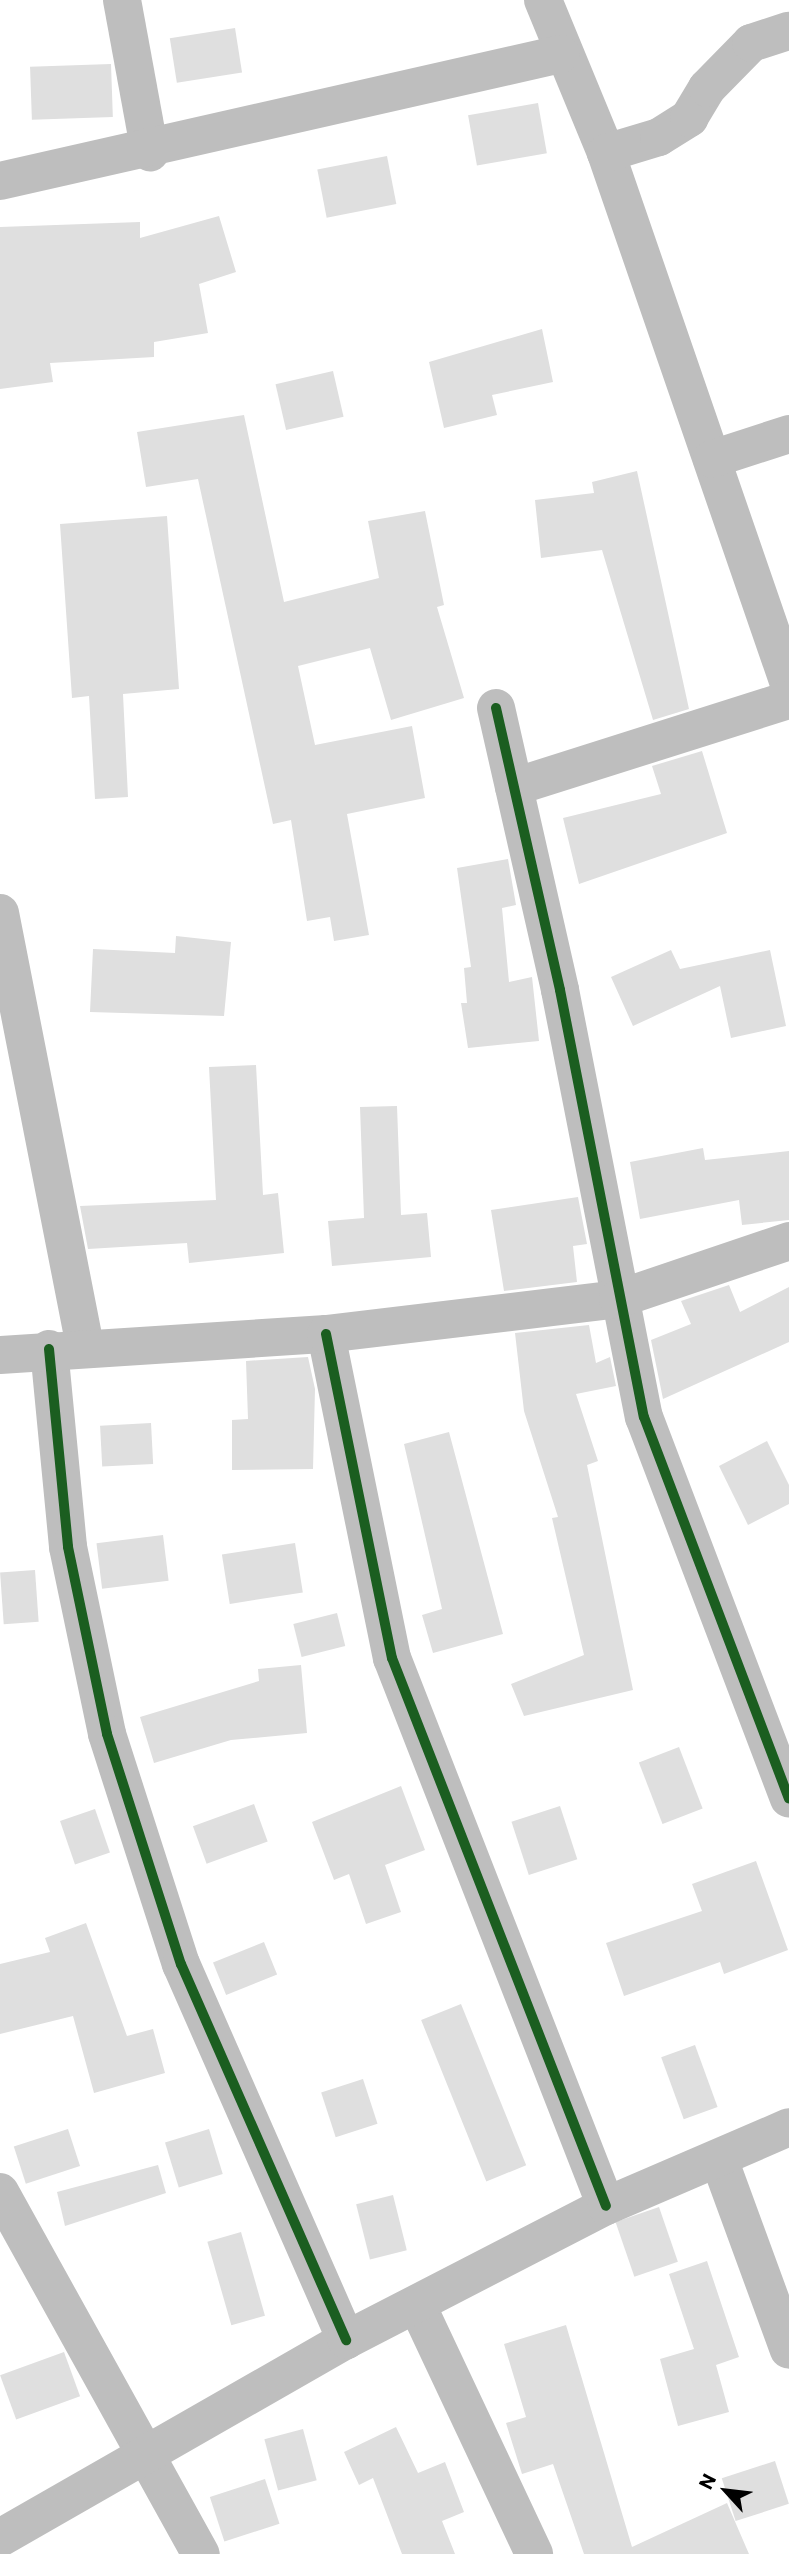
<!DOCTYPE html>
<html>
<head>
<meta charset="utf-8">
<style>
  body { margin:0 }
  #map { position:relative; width:789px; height:2554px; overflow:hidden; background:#fff; font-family:Commissioner,sans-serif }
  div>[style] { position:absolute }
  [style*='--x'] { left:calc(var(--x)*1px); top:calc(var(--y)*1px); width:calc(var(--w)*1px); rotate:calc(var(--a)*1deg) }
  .building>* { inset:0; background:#dfdfdf; transform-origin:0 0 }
  .street>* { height:38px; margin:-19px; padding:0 19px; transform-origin:19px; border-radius:19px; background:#bebebe }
  .cycleway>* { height:10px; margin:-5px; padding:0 5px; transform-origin:5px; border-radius:5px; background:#1b5e20 }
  span { translate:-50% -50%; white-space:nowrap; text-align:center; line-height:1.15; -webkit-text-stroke:6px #fff; paint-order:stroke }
  .north { position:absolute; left:691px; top:2456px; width:70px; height:70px; -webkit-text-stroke:5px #fff; paint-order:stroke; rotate:297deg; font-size:19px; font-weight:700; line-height:28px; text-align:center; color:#000 }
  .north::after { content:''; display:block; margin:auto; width:24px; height:32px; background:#000; clip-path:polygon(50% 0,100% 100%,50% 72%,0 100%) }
</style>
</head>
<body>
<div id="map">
  <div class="building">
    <div style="left:235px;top:28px;width:45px;height:66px;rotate:81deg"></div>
    <div style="left:111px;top:64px;width:53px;height:81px;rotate:88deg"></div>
    <div style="left:538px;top:103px;width:51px;height:71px;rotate:80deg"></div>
    <div style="left:387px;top:156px;width:49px;height:71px;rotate:79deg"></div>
    <div style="clip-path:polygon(219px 216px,236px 272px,199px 284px,208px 333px,154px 342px,154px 357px,50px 363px,53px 382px,0 389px,0 227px,140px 222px,140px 238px)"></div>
    <div style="clip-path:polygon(542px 329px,553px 382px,492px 395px,497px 415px,444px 428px,429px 362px)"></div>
    <div style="left:333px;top:371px;width:47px;height:59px;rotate:77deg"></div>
    <div style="clip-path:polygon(244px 415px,284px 602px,379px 578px,368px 521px,425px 511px,444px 605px,437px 607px,464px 698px,391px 720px,370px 648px,298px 666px,315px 745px,412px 726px,425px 798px,347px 814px,369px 935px,334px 941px,330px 917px,307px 921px,291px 820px,273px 824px,198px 479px,146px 487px,137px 432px)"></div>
    <div style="clip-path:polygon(637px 471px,689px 709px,653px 720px,602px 550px,541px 558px,535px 500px,594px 493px,592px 482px)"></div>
    <div style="clip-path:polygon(167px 516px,179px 689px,123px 694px,128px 797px,95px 799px,89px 696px,72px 698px,60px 524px)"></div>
    <div style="clip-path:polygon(702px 751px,727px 833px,579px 884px,563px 818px,661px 794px,652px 766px)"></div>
    <div style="clip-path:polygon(508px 859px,516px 905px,502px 908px,509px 982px,532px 977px,539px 1041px,468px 1048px,461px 1003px,467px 1003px,464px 968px,471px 967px,457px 868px)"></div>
    <div style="clip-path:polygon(176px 936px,231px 942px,224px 1016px,90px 1012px,93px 949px,175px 953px)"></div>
    <div style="clip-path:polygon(671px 950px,680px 969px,770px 950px,786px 1026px,731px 1038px,720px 986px,633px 1026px,611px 977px)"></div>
    <div style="clip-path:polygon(256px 1065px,263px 1195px,278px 1193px,284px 1253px,189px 1263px,187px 1243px,88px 1249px,80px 1206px,216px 1200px,209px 1067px)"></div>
    <div style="clip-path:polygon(397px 1106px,401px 1215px,427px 1213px,431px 1257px,332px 1266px,328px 1221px,364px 1218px,360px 1107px)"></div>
    <div style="clip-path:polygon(703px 1148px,705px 1160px,789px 1151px,789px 1220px,742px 1225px,739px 1200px,640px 1219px,630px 1162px)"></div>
    <div style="clip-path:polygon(578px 1197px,587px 1244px,573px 1246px,577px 1282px,504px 1291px,491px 1210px)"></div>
    <div style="clip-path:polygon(729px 1285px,740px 1312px,789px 1287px,789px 1342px,663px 1399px,651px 1340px,691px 1324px,681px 1301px)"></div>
    <div style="clip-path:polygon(589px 1325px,596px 1363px,610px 1357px,616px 1386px,576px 1394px,598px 1461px,587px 1465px,633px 1690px,524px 1716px,511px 1684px,584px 1655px,552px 1518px,558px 1517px,524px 1411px,515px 1333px)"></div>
    <div style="clip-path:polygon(308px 1357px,315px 1389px,313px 1469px,232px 1470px,232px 1420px,248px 1419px,246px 1361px)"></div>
    <div style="left:151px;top:1423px;width:41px;height:51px;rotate:87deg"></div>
    <div style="clip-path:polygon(449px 1432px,503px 1634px,433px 1653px,422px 1615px,442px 1609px,404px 1444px)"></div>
    <div style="clip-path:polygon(767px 1441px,789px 1485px,789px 1504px,748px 1525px,719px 1466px)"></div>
    <div style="left:163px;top:1535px;width:46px;height:67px;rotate:83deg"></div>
    <div style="left:295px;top:1543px;width:50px;height:74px;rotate:81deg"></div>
    <div style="left:35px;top:1570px;width:52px;height:35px;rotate:86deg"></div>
    <div style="left:337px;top:1613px;width:34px;height:45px;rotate:76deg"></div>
    <div style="clip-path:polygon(301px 1665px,307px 1733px,231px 1740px,154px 1763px,140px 1717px,259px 1681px,258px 1669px)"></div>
    <div style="left:679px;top:1747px;width:66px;height:43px;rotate:69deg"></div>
    <div style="clip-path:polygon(401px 1786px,425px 1850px,385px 1865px,401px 1912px,366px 1924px,349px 1874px,334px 1880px,312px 1822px)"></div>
    <div style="left:254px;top:1804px;width:40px;height:65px;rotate:70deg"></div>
    <div style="left:560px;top:1806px;width:56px;height:51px;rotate:72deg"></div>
    <div style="left:95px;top:1809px;width:46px;height:37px;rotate:71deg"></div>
    <div style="clip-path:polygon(756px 1861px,788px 1950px,724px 1974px,720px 1962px,624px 1996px,606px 1943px,702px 1911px,692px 1884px)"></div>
    <div style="clip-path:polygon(86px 1923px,127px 2036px,153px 2029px,165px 2073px,94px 2093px,73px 2016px,0 2034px,0 1964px,50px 1952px,45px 1938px)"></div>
    <div style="left:264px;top:1942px;width:35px;height:55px;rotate:68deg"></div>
    <div style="left:461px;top:2004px;width:174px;height:43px;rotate:68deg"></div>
    <div style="left:695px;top:2045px;width:66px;height:36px;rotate:70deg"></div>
    <div style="left:363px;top:2079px;width:47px;height:44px;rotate:72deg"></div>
    <div style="left:68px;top:2129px;width:39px;height:57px;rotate:72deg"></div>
    <div style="left:209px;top:2129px;width:47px;height:46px;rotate:73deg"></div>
    <div style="clip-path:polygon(158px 2165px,166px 2193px,65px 2226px,57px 2192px)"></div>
    <div style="left:393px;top:2195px;width:57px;height:38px;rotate:76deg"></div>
    <div style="left:659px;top:2207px;width:58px;height:46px;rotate:71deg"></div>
    <div style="left:241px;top:2232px;width:87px;height:35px;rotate:74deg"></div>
    <div style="clip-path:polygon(707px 2261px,739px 2357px,716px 2365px,729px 2412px,678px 2426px,660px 2359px,694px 2349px,669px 2274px)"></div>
    <div style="clip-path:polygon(566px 2325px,632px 2547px,727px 2503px,749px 2554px,584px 2554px,553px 2464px,522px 2474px,506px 2423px,526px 2417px,504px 2344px)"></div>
    <div style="left:64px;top:2352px;width:47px;height:68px;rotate:70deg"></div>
    <div style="clip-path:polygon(396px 2427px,418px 2473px,445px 2462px,464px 2512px,442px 2521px,455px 2554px,402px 2554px,373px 2478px,359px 2485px,344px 2452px)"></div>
    <div style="left:303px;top:2429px;width:53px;height:40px;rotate:75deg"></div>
    <div style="left:775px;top:2461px;width:45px;height:56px;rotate:72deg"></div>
    <div style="left:265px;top:2479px;width:47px;height:58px;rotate:72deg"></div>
  </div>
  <div class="street">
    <div style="--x:122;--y:0;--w:155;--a:79.6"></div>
    <div style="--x:543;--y:0;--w:165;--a:67.6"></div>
    <div style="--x:606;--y:153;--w:562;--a:70.98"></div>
    <div style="--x:606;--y:153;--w:55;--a:-16.8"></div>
    <div style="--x:659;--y:137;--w:36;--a:-32"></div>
    <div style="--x:689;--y:118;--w:35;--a:-59"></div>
    <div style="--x:707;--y:88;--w:63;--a:-45.6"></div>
    <div style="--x:751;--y:43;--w:40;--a:-18"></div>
    <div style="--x:0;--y:181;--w:575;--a:-12.76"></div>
    <div style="--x:712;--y:459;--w:81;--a:-18"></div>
    <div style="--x:496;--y:708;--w:289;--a:77.2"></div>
    <div style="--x:560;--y:990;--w:435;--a:78.9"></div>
    <div style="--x:644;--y:1417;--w:408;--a:69.2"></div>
    <div style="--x:514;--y:787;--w:288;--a:-17.6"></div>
    <div style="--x:0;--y:913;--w:442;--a:78.9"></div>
    <div style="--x:326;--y:1334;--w:331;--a:78.5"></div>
    <div style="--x:392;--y:1658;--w:588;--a:68.67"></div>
    <div style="--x:49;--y:1349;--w:199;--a:84.5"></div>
    <div style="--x:68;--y:1547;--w:191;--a:78.2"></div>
    <div style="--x:107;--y:1734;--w:242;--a:72.2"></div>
    <div style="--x:181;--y:1964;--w:411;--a:66.3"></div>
    <div style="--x:0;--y:1355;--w:327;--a:-3.7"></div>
    <div style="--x:326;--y:1334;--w:294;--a:-6.8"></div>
    <div style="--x:618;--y:1299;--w:181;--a:-18.7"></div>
    <div style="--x:719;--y:2159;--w:203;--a:69.9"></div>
    <div style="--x:0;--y:2192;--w:414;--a:61"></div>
    <div style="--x:417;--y:2305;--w:275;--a:64.8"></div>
    <div style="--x:0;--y:2538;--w:399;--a:-29.8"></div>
    <div style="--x:346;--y:2340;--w:292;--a:-27.3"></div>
    <div style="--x:606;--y:2206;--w:199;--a:-23.3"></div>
  </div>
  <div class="cycleway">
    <div style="--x:496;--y:708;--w:289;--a:77.2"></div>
    <div style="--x:560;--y:990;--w:435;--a:78.9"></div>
    <div style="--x:644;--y:1417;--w:408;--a:69.2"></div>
    <div style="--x:326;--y:1334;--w:331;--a:78.5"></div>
    <div style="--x:392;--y:1658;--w:588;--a:68.67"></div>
    <div style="--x:49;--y:1349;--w:199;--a:84.5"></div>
    <div style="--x:68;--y:1547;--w:191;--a:78.2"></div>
    <div style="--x:107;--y:1734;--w:242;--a:72.2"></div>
    <div style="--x:181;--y:1964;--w:411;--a:66.3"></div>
  </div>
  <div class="north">N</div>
</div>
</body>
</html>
